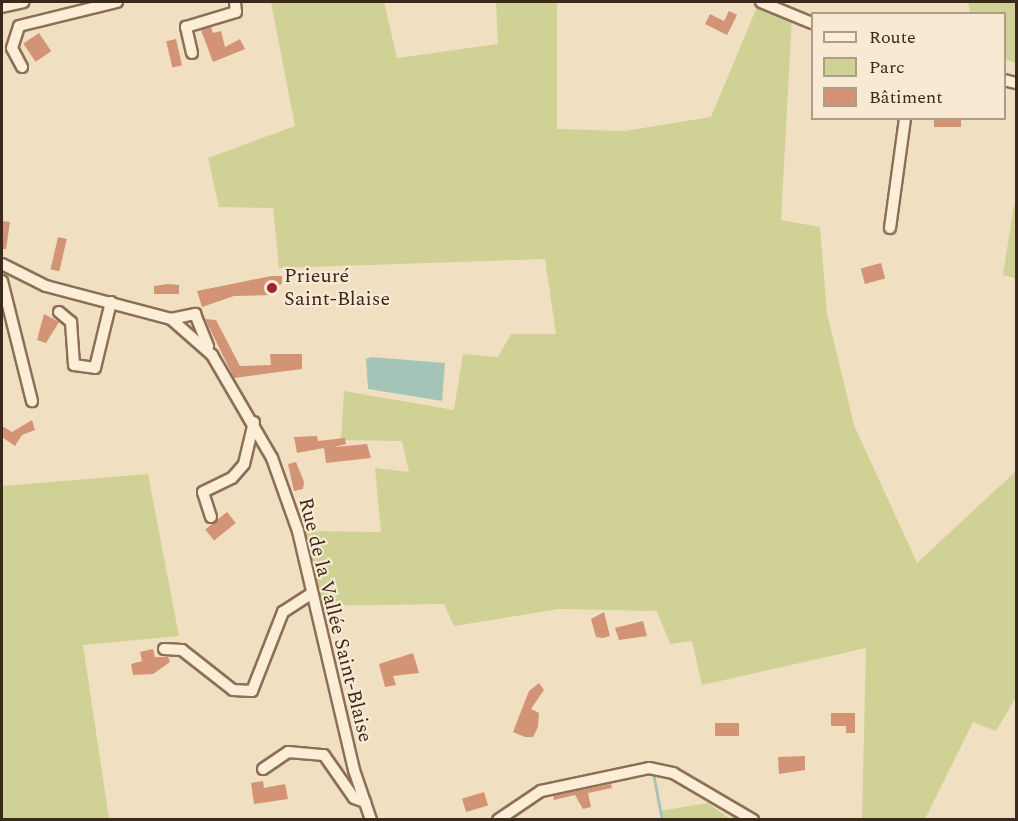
<!DOCTYPE html>
<html>
<head>
<meta charset="utf-8">
<style>
  body { margin:0 }
  #map { position:relative; width:1018px; height:821px; overflow:hidden; background:#f1dfc2; font-family:Spectral,serif }
  div>[style] { position:absolute }
  [style*='--x'] { left:calc(var(--x)*1px); top:calc(var(--y)*1px); width:calc(var(--w)*1px); rotate:calc(var(--a)*1deg) }
  .green>* { inset:0; background:#d0d195 }
  .water>* { inset:0; background:#a5c4b8 }
  .stream>* { height:3px; margin:-1.5px; padding:0 1.5px; transform-origin:1.5px; border-radius:1.5px; background:#a5c4b8 }
  .building>* { inset:0; background:#d39375; transform-origin:0 0 }
  .roads { filter:drop-shadow(2px 0 #8d6f57) drop-shadow(-2px 0 #8d6f57) drop-shadow(0 2px #8d6f57) drop-shadow(0 -2px #8d6f57) }
  .minor>* { height:10px; margin:-5px; padding:0 5px; transform-origin:5px; border-radius:5px; background:#fbedd6 }
  .dots>* { width:16px; height:16px; translate:-50% -50%; box-sizing:border-box; border:3px solid #f8e9d2; border-radius:50% }
  span { translate:-50% -50%; white-space:nowrap; text-align:center; line-height:1.15; -webkit-text-stroke:4.5px #f8e9d2; paint-order:stroke }
  .poi-label { font-size:20px; color:#3c291d }
  .left { translate:0 -50%; text-align:left }
  .street-label { font-size:20px; color:#3c291d }
  .frame { position:absolute; inset:0; border:3px solid #3c291d; pointer-events:none }
  .legend { position:absolute; left:811px; top:12px; width:195px; height:108px; box-sizing:border-box; background:#f8e9d2; border:2px solid #ad9c8a; margin:0; padding:8px 10px; list-style:none; font-size:18px; color:#3c291d }
  .legend li { display:flex; align-items:center; gap:12px; height:30px }
  .legend b { width:30px; border:2px solid #ad9c8a }
</style>
</head>
<body>
<div id="map">
  <div class="green">
    <div style="clip-path:polygon(271px 2px,384px 2px,397px 58px,498px 44px,496px 2px,557px 2px,557px 129px,624px 131px,711px 117px,759px 2px,792px 16px,781px 220px,820px 227px,827px 313px,854px 425px,917px 563px,1016px 471px,1016px 697px,996px 731px,973px 722px,925px 819px,862px 819px,866px 648px,702px 685px,692px 641px,670px 644px,657px 611px,559px 609px,454px 626px,444px 604px,315px 606px,298px 531px,381px 532px,375px 468px,409px 472px,402px 441px,341px 440px,344px 391px,454px 410px,463px 354px,498px 357px,511px 334px,556px 334px,545px 259px,279px 268px,273px 208px,219px 207px,208px 158px,295px 126px)"></div>
    <div style="clip-path:polygon(968px 2px,1016px 2px,1016px 63px,1005px 59px,1004px 14px,970px 13px)"></div>
    <div style="clip-path:polygon(1014px 205px,1016px 205px,1016px 278px,1003px 275px)"></div>
    <div style="clip-path:polygon(148px 474px,179px 636px,83px 645px,109px 819px,2px 819px,2px 486px)"></div>
    <div style="clip-path:polygon(708px 803px,730px 819px,662px 819px,660px 811px)"></div>
  </div>
  <div class="water">
    <div style="clip-path:polygon(371px 357px,445px 363px,442px 401px,368px 389px,366px 359px)"></div>
  </div>
  <div class="stream">
    <div style="--x:653;--y:773;--w:48;--a:79.2"></div>
  </div>
  <div class="building">
    <div style="clip-path:polygon(729px 11px,737px 15px,727px 35px,705px 24px,710px 14px,724px 21px)"></div>
    <div style="clip-path:polygon(211px 27px,213px 33px,221px 31px,225px 47px,240px 39px,245px 49px,213px 62px,201px 30px)"></div>
    <div style="left:39px;top:33px;width:22px;height:19px;rotate:56deg"></div>
    <div style="left:176px;top:39px;width:27px;height:10px;rotate:77deg"></div>
    <div style="left:934px;top:118px;width:27px;height:9px"></div>
    <div style="clip-path:polygon(2px 221px,10px 222px,6px 249px,2px 249px)"></div>
    <div style="left:58px;top:237px;width:9px;height:33px;rotate:13deg"></div>
    <div style="left:881px;top:263px;width:16px;height:21px;rotate:75deg"></div>
    <div style="clip-path:polygon(271px 276px,282px 276px,282px 283px,270px 295px,234px 296px,202px 307px,197px 291px)"></div>
    <div style="clip-path:polygon(168px 284px,179px 285px,179px 294px,154px 294px,154px 286px)"></div>
    <div style="clip-path:polygon(44px 314px,59px 322px,46px 343px,37px 340px)"></div>
    <div style="clip-path:polygon(205px 319px,216px 320px,240px 366px,271px 365px,270px 354px,302px 354px,302px 369px,234px 378px)"></div>
    <div style="clip-path:polygon(32px 420px,35px 430px,22px 435px,15px 446px,2px 437px,2px 426px,12px 432px)"></div>
    <div style="clip-path:polygon(317px 436px,318px 441px,345px 438px,346px 444px,334px 447px,367px 444px,371px 458px,326px 463px,324px 448px,297px 453px,294px 437px)"></div>
    <div style="clip-path:polygon(296px 462px,304px 482px,303px 489px,294px 491px,288px 464px)"></div>
    <div style="left:227px;top:512px;width:14px;height:28px;rotate:51deg"></div>
    <div style="clip-path:polygon(604px 612px,610px 636px,603px 638px,596px 637px,591px 619px)"></div>
    <div style="clip-path:polygon(643px 621px,647px 636px,619px 640px,615px 628px)"></div>
    <div style="clip-path:polygon(153px 649px,155px 657px,168px 657px,170px 662px,153px 674px,133px 675px,131px 664px,142px 661px,140px 652px)"></div>
    <div style="clip-path:polygon(413px 653px,419px 673px,393px 676px,396px 685px,385px 687px,379px 664px)"></div>
    <div style="clip-path:polygon(539px 683px,544px 690px,531px 709px,539px 713px,538px 727px,533px 737px,525px 737px,513px 732px,529px 691px)"></div>
    <div style="clip-path:polygon(831px 713px,855px 713px,855px 733px,846px 733px,846px 726px,831px 726px)"></div>
    <div style="left:739px;top:723px;width:13px;height:24px;rotate:90deg"></div>
    <div style="clip-path:polygon(805px 756px,805px 770px,779px 774px,778px 757px)"></div>
    <div style="clip-path:polygon(263px 781px,264px 788px,285px 784px,288px 799px,254px 804px,251px 783px)"></div>
    <div style="clip-path:polygon(611px 784px,612px 788px,588px 793px,591px 807px,583px 809px,575px 795px,554px 800px,553px 796px)"></div>
    <div style="left:484px;top:792px;width:14px;height:23px;rotate:73deg"></div>
  </div>
  <div class="roads">
    <div class="minor">
      <div style="--x:761;--y:2;--w:55;--a:22.4"></div>
      <div style="--x:2;--y:7;--w:22;--a:-13"></div>
      <div style="--x:192;--y:53;--w:27;--a:-103"></div>
      <div style="--x:186;--y:27;--w:52;--a:-16.7"></div>
      <div style="--x:236;--y:12;--w:10;--a:-96"></div>
      <div style="--x:22;--y:67;--w:21;--a:-118"></div>
      <div style="--x:12;--y:48;--w:23;--a:-72"></div>
      <div style="--x:19;--y:26;--w:101;--a:-13.8"></div>
      <div style="--x:1004;--y:80;--w:12;--a:14"></div>
      <div style="--x:890;--y:228;--w:111;--a:-82.2"></div>
      <div style="--x:2;--y:264;--w:49;--a:26.6"></div>
      <div style="--x:46;--y:286;--w:129;--a:14.8"></div>
      <div style="--x:171;--y:319;--w:55;--a:41.3"></div>
      <div style="--x:212;--y:355;--w:119;--a:59.8"></div>
      <div style="--x:272;--y:458;--w:77;--a:70.4"></div>
      <div style="--x:298;--y:531;--w:245;--a:76.8"></div>
      <div style="--x:354;--y:770;--w:53;--a:71.2"></div>
      <div style="--x:2;--y:281;--w:124;--a:76"></div>
      <div style="--x:59;--y:312;--w:16;--a:40"></div>
      <div style="--x:71;--y:322;--w:43;--a:86"></div>
      <div style="--x:74;--y:365;--w:21;--a:8"></div>
      <div style="--x:95;--y:368;--w:68;--a:-76.4"></div>
      <div style="--x:171;--y:319;--w:25;--a:-12"></div>
      <div style="--x:195;--y:314;--w:35;--a:68"></div>
      <div style="--x:211;--y:517;--w:26;--a:-108"></div>
      <div style="--x:203;--y:492;--w:32;--a:-26"></div>
      <div style="--x:232;--y:478;--w:18;--a:-49"></div>
      <div style="--x:244;--y:464;--w:43;--a:-76.6"></div>
      <div style="--x:164;--y:649;--w:18;--a:3"></div>
      <div style="--x:182;--y:650;--w:65;--a:38.1"></div>
      <div style="--x:233;--y:690;--w:19;--a:3"></div>
      <div style="--x:252;--y:691;--w:85;--a:-68.6"></div>
      <div style="--x:283;--y:612;--w:35;--a:-33"></div>
      <div style="--x:263;--y:769;--w:30;--a:-34"></div>
      <div style="--x:288;--y:752;--w:36;--a:5"></div>
      <div style="--x:324;--y:755;--w:52;--a:55.1"></div>
      <div style="--x:354;--y:798;--w:12;--a:20"></div>
      <div style="--x:498;--y:820;--w:52;--a:-34"></div>
      <div style="--x:541;--y:791;--w:110;--a:-12"></div>
      <div style="--x:649;--y:768;--w:25;--a:12"></div>
      <div style="--x:673;--y:773;--w:93;--a:30.4"></div>
    </div>
  </div>
  <div class="dots">
    <div style="left:272px;top:288px;background:#a12330"></div>
  </div>
  <div class="poi-label">
    <span class="left" style="left:284px;top:288px">Prieuré<br>Saint-Blaise</span>
  </div>
  <div class="street-label">
    <span style="left:335px;top:620px;rotate:76deg">Rue de la Vallée Saint-Blaise</span>
  </div>
  <div class="frame"></div>
  <ul class="legend">
  <li><b style="height:8px;background:#fbedd6"></b>Route</li>
  <li><b style="height:16px;background:#d0d195"></b>Parc</li>
  <li><b style="height:16px;background:#d39375"></b>Bâtiment</li>
  </ul>
</div>
</body>
</html>
